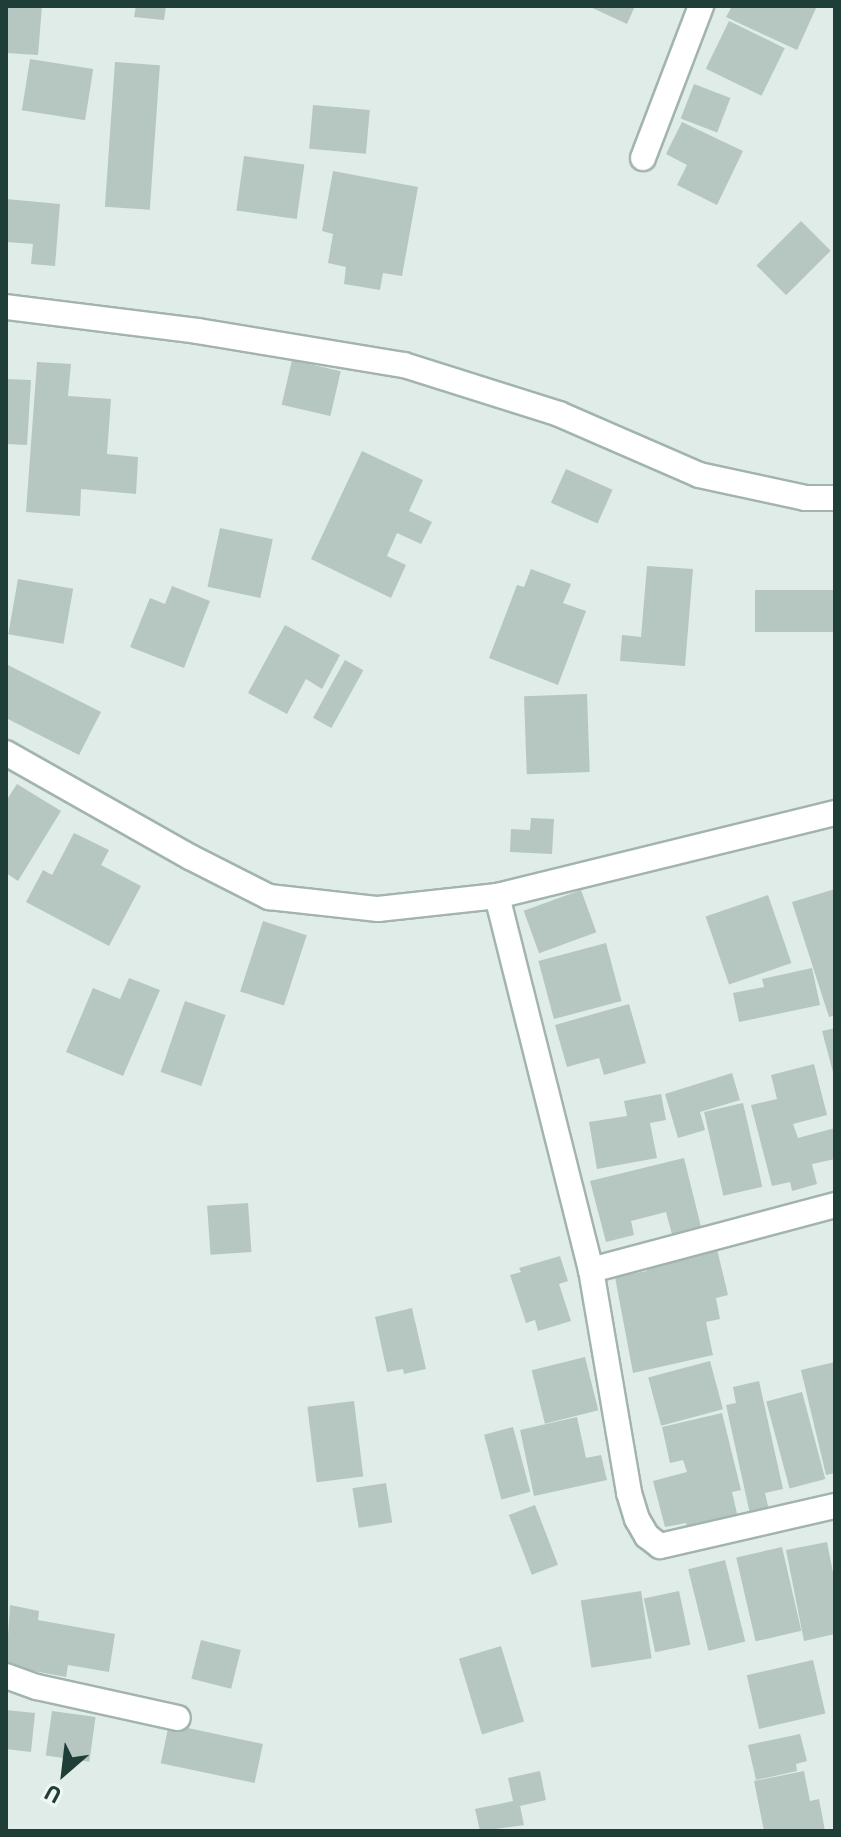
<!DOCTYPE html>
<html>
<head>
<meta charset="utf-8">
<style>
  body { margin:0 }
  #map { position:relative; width:841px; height:1837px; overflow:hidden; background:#e0ece7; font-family:"IBM Plex Sans",sans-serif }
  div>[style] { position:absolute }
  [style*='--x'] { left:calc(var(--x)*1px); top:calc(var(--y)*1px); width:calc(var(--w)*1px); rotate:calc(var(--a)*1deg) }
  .building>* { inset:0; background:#b5c7c0; transform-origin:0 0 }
  .roads { filter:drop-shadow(2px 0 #a2b4af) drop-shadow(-2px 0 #a2b4af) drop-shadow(0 2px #a2b4af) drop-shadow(0 -2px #a2b4af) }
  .minor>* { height:24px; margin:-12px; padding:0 12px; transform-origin:12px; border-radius:12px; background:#fff }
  span { translate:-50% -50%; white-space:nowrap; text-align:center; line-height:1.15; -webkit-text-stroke:6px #f0f8f5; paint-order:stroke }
  .frame { position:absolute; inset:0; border:8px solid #1f3e37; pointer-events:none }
  .north { position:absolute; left:24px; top:1733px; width:80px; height:80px; -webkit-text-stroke:6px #f0f8f5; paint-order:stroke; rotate:208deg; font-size:22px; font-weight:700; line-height:32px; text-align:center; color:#1f3e37 }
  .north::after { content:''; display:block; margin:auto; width:28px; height:36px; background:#1f3e37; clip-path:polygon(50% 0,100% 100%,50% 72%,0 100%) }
</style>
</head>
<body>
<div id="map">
  <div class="building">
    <div style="clip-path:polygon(6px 6px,42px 6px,38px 55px,6px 53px)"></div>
    <div style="clip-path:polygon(136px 6px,166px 6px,164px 20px,134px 17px)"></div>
    <div style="clip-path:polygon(588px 6px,635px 6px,627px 24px)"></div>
    <div style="clip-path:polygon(732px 6px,817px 6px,797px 50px,726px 17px)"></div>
    <div style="left:729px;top:21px;width:62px;height:53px;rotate:26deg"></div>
    <div style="left:30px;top:59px;width:64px;height:52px;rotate:9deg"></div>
    <div style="left:115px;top:62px;width:45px;height:145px;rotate:4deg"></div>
    <div style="left:694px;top:84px;width:39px;height:37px;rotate:21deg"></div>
    <div style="left:313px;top:105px;width:57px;height:44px;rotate:5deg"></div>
    <div style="clip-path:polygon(682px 122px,743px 151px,717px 205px,677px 185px,687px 165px,666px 154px)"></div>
    <div style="left:244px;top:156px;width:61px;height:55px;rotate:8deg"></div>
    <div style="clip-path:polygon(333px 171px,418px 187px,402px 276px,383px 273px,380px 290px,344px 284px,346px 267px,328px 263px,333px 234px,322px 231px)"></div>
    <div style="clip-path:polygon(6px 199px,60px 204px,55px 266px,31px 264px,33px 244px,6px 242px)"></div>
    <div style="left:801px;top:221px;width:42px;height:63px;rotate:45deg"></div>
    <div style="left:292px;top:360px;width:50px;height:46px;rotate:13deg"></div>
    <div style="clip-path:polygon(37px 362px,71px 364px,68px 396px,111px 399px,107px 454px,138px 457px,136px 494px,81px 489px,80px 516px,26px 512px)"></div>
    <div style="clip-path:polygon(6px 379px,31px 380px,27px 445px,6px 444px)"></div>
    <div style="clip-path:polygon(362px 451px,423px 480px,409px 511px,432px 522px,421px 544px,397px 533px,387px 556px,406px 565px,391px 598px,311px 559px)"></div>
    <div style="left:566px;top:469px;width:51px;height:37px;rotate:24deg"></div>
    <div style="left:220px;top:528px;width:54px;height:60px;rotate:12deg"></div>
    <div style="clip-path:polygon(647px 566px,693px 569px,685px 666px,620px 661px,622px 635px,641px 637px)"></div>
    <div style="clip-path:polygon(531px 569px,571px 584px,563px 603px,586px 611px,558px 685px,489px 658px,517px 585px,524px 587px)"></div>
    <div style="left:18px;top:579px;width:56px;height:56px;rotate:10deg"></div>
    <div style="clip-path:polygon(172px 586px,210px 601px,184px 668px,130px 647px,150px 598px,165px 604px)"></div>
    <div style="left:835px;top:590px;width:42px;height:80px;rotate:90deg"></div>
    <div style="clip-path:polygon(285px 625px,340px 655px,322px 689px,306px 679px,287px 714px,248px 693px)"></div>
    <div style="left:345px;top:660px;width:21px;height:66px;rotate:29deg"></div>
    <div style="clip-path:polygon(6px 664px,101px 712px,79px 755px,6px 718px)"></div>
    <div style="left:587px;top:694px;width:78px;height:63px;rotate:88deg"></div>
    <div style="clip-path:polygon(17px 784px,61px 811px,18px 881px,6px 873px,6px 801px)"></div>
    <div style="clip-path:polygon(531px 818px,554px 819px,552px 854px,510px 852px,511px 829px,530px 830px)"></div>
    <div style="clip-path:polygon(74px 833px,109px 850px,101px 865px,141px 886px,109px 946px,26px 902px,43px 870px,52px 875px)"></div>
    <div style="clip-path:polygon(835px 889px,835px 1015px,829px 1017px,792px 902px)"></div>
    <div style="left:581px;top:890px;width:45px;height:61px;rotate:70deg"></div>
    <div style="left:768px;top:895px;width:72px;height:66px;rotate:71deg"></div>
    <div style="left:263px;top:921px;width:46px;height:74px;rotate:18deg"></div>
    <div style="left:606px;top:943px;width:60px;height:70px;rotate:75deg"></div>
    <div style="clip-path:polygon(812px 968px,820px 1005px,739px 1022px,733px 993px,764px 987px,762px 979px)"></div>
    <div style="clip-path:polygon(129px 978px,160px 990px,123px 1076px,66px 1052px,93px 988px,120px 999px)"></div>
    <div style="left:185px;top:1001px;width:43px;height:75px;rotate:19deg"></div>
    <div style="clip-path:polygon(629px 1004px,646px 1063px,604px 1075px,599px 1058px,567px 1067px,555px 1025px)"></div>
    <div style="clip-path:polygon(835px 1028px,835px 1076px,834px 1076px,822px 1031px)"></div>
    <div style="clip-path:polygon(814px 1064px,827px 1115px,793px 1124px,798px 1138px,835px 1128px,835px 1159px,812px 1164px,817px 1184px,792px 1191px,790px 1182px,772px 1186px,751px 1105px,777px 1099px,771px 1075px)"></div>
    <div style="clip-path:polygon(732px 1073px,740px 1100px,700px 1112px,705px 1130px,678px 1138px,665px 1094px)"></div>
    <div style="clip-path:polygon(661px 1094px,666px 1120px,650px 1123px,657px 1158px,597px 1169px,589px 1122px,627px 1116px,624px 1101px)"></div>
    <div style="left:743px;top:1103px;width:86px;height:40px;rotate:77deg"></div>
    <div style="clip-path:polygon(684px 1158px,702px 1231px,673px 1238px,666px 1212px,631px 1221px,634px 1235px,606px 1242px,590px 1181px)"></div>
    <div style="left:248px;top:1203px;width:49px;height:41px;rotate:86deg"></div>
    <div style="clip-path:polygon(716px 1245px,728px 1295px,716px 1298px,720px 1319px,706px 1322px,713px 1355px,633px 1373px,615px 1277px,647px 1271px,644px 1261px)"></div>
    <div style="clip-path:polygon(560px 1256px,568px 1281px,559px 1284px,571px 1321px,538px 1331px,535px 1320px,526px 1323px,510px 1275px,521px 1272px,519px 1268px)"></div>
    <div style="clip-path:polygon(412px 1308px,426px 1369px,404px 1374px,403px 1369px,387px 1372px,375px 1317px)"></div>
    <div style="left:585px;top:1357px;width:55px;height:55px;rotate:76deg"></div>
    <div style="left:710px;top:1361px;width:50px;height:64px;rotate:75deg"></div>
    <div style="clip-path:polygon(835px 1362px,835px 1473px,826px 1475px,801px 1370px)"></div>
    <div style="clip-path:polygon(759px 1381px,783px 1489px,765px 1493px,769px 1510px,750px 1514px,726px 1405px,736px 1403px,733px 1387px)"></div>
    <div style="left:802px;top:1392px;width:90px;height:37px;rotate:75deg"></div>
    <div style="left:354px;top:1401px;width:76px;height:47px;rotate:83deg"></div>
    <div style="clip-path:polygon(722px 1413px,741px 1490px,732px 1492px,738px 1518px,688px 1531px,686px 1523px,665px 1527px,653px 1481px,687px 1472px,683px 1460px,670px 1463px,662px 1427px)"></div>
    <div style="clip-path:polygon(577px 1417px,586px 1458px,601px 1455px,607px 1480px,534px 1496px,520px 1430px)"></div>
    <div style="left:513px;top:1427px;width:67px;height:30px;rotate:75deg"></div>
    <div style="left:386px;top:1483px;width:40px;height:34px;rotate:81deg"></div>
    <div style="left:535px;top:1505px;width:64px;height:28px;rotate:69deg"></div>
    <div style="clip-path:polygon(827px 1542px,835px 1583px,835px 1634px,804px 1641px,786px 1550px)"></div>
    <div style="left:782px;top:1547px;width:86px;height:47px;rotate:77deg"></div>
    <div style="left:725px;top:1560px;width:84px;height:38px;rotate:76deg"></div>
    <div style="left:641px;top:1591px;width:68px;height:61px;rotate:81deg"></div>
    <div style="left:679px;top:1591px;width:55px;height:36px;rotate:78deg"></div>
    <div style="clip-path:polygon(10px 1605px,39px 1611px,38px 1620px,115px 1634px,109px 1672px,68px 1665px,66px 1677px,6px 1666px)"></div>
    <div style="left:201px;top:1640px;width:41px;height:40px;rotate:14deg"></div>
    <div style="left:501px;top:1646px;width:79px;height:44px;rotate:73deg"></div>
    <div style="left:813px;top:1660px;width:55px;height:68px;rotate:77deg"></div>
    <div style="clip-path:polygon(6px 1710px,35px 1713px,31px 1752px,6px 1749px)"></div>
    <div style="left:52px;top:1711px;width:44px;height:45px;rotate:8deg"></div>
    <div style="left:169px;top:1724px;width:96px;height:40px;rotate:12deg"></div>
    <div style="clip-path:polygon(800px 1734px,807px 1761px,796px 1764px,797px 1771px,756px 1780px,748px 1745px)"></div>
    <div style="clip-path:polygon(540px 1771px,546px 1800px,520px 1806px,524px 1825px,480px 1831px,475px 1809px,513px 1801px,508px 1778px)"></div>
    <div style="clip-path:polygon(804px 1771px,810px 1801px,819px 1799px,825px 1831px,764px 1831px,754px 1781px)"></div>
  </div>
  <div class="roads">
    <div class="minor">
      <div style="--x:643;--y:158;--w:163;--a:-69.1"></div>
      <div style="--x:6;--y:307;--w:193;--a:7.1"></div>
      <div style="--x:198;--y:331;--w:209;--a:9.4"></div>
      <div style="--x:404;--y:365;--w:163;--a:17.5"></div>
      <div style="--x:559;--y:414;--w:153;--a:23.5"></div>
      <div style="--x:699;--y:475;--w:108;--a:12.2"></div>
      <div style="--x:805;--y:498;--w:30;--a:0"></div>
      <div style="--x:6;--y:753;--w:211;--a:29.5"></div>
      <div style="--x:190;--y:857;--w:89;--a:26.9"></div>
      <div style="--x:269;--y:897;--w:110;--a:6.3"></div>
      <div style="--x:378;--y:909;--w:120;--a:-6.2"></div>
      <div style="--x:497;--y:896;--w:348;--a:-13.8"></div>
      <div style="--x:497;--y:896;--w:386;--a:75.9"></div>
      <div style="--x:591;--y:1270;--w:226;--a:80.3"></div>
      <div style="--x:629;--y:1493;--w:27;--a:73"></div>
      <div style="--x:637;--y:1519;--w:20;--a:60"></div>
      <div style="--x:647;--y:1536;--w:16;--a:38"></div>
      <div style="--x:660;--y:1546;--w:180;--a:-12.9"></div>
      <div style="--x:591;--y:1270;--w:253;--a:-14.9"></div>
      <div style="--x:6;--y:1676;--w:33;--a:20"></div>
      <div style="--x:37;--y:1687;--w:144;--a:12.4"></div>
    </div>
  </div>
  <div class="frame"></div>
  <div class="north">U</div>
</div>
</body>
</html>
